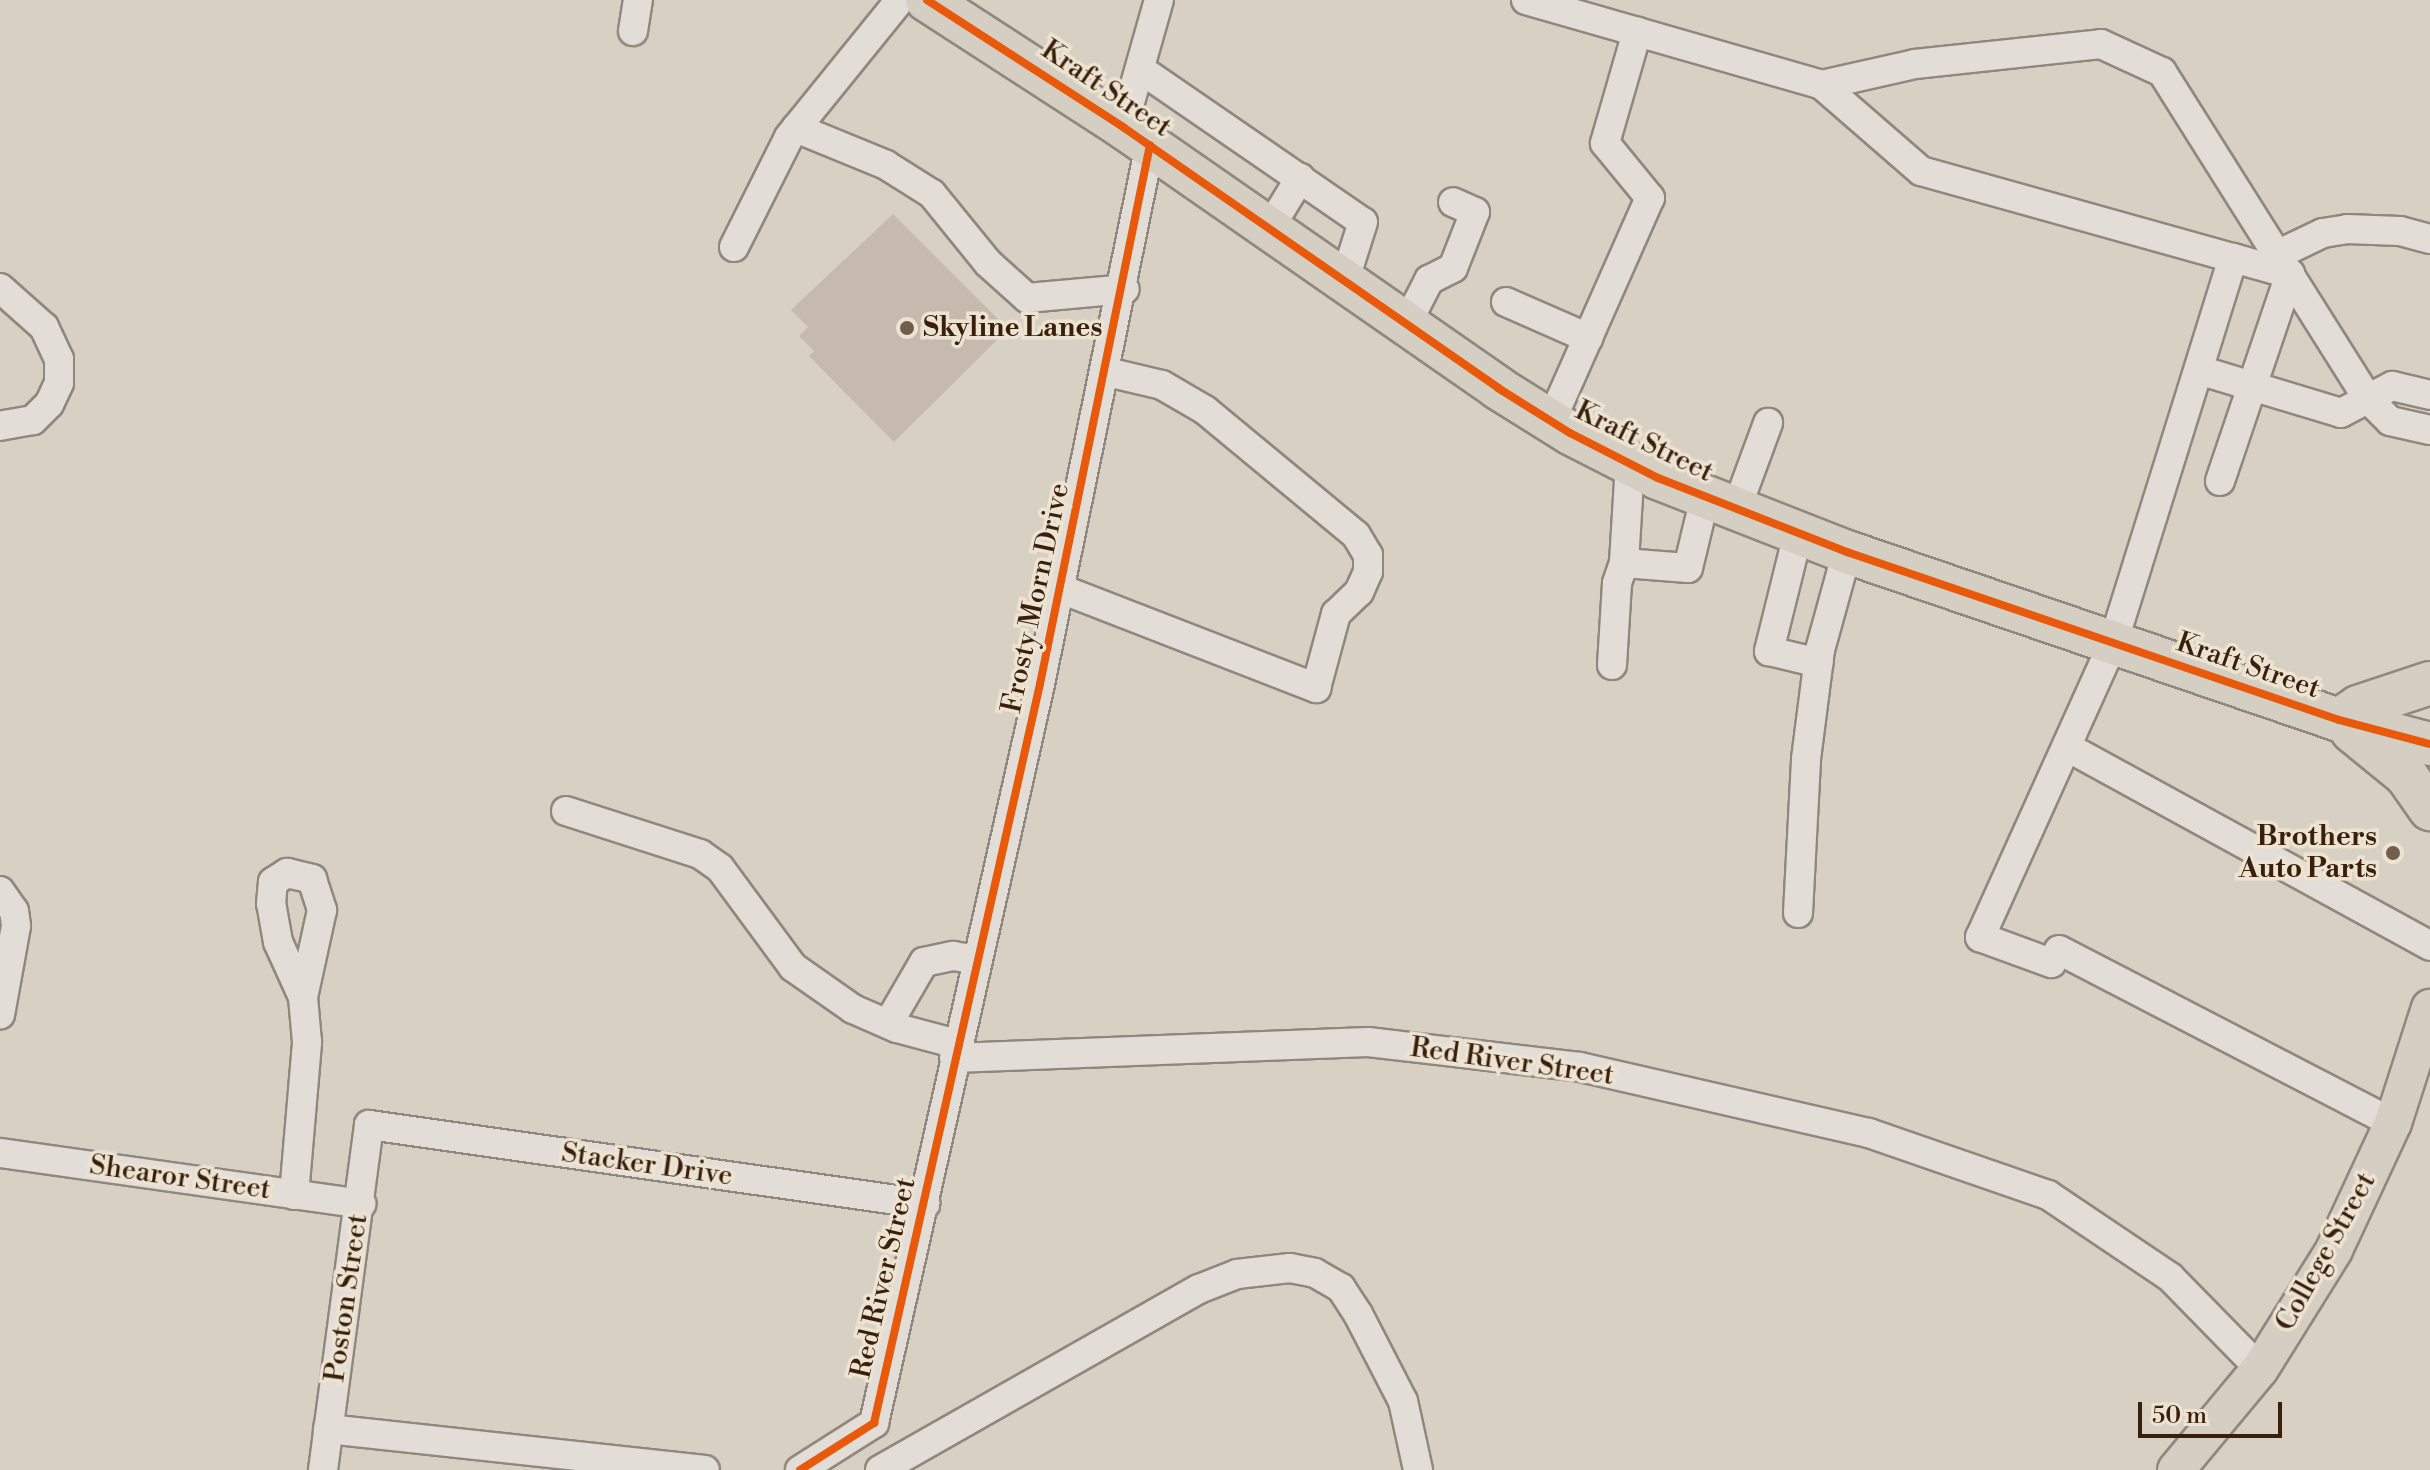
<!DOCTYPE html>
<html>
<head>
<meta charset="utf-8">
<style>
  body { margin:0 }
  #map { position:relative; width:2430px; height:1470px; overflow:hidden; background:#d8d1c3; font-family:"Libre Bodoni",serif }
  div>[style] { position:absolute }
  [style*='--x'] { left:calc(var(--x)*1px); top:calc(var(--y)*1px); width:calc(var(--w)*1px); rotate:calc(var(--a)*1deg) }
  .building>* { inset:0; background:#c6b9ad }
  .roads { filter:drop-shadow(2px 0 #90887e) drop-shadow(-2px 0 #90887e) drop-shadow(0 2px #90887e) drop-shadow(0 -2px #90887e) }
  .minor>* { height:28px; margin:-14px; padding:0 14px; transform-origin:14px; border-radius:14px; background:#e2ded7 }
  .major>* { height:36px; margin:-18px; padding:0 18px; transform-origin:18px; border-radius:18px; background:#d5cec2 }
  .highway>* { height:42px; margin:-21px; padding:0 21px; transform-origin:21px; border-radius:21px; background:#d5cec2 }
  .cycleway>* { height:8px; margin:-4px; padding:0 4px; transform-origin:4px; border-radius:4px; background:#e8590c }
  .dots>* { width:22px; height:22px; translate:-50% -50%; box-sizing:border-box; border:4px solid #ece3d2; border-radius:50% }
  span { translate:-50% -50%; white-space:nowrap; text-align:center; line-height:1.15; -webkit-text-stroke:7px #ece3d2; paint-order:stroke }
  .street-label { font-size:28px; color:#3a200a }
  .poi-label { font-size:28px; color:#3a200a; font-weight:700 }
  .left { translate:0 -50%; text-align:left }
  .right { translate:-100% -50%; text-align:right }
  .scale { position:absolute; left:2138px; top:1402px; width:144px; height:36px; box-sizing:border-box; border:4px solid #3a200a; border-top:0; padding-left:10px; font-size:24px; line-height:28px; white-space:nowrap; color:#3a200a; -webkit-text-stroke:6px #ece3d2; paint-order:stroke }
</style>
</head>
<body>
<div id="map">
  <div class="building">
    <div style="clip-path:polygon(893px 214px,1008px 329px,894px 442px,809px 356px,814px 351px,799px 336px,808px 327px,791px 310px)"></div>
  </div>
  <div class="roads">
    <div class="minor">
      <div style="--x:1526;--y:0;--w:308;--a:16"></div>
      <div style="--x:1822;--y:85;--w:95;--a:-12.7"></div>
      <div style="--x:1915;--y:64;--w:187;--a:-6.1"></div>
      <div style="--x:2101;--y:44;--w:67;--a:24.7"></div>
      <div style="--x:2162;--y:72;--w:386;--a:57.8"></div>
      <div style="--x:2368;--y:399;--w:31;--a:45"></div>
      <div style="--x:2390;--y:421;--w:41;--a:12.7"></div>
      <div style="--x:633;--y:31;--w:31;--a:-81"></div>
      <div style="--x:1140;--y:69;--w:270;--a:34.5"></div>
      <div style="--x:1363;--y:222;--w:63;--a:107.6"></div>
      <div style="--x:1822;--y:85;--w:131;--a:41"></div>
      <div style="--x:1921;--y:171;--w:324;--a:15.6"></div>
      <div style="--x:2233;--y:258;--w:403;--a:107.3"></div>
      <div style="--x:2113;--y:643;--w:323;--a:114.3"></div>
      <div style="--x:1980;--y:937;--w:76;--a:20.1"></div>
      <div style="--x:2051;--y:963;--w:15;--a:-58"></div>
      <div style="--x:2059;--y:950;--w:376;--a:27.4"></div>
      <div style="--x:1123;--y:127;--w:132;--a:-74.2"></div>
      <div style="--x:796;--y:128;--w:97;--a:22.3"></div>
      <div style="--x:886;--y:165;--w:54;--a:32.2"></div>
      <div style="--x:932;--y:194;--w:89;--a:50.9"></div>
      <div style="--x:988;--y:263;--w:52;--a:41.9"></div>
      <div style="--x:1027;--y:298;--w:98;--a:-5.2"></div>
      <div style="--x:1269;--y:229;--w:60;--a:-58.7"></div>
      <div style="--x:734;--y:247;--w:123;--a:-63.4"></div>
      <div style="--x:789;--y:137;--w:176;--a:-51"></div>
      <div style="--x:2277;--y:255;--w:51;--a:-25.6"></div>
      <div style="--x:2323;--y:233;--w:24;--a:-9"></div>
      <div style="--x:2347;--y:229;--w:53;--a:2.2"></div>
      <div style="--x:2400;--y:231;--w:31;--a:15"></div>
      <div style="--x:0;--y:288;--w:59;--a:41.6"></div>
      <div style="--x:44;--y:327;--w:35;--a:65"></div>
      <div style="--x:59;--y:359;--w:24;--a:90"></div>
      <div style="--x:59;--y:383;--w:23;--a:115"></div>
      <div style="--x:49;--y:404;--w:23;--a:135"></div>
      <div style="--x:33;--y:420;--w:34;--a:170"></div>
      <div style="--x:1506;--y:302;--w:90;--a:23.7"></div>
      <div style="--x:1406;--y:325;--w:51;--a:-62.9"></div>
      <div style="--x:1429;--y:280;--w:27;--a:-27"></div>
      <div style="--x:1453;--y:268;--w:60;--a:-68.6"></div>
      <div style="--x:1475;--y:212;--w:24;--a:-156"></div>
      <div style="--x:2202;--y:371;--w:145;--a:16.8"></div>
      <div style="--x:2341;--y:413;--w:58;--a:-27.9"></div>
      <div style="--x:2392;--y:386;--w:39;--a:13"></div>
      <div style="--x:1551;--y:421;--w:244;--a:-66.1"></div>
      <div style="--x:1650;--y:198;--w:71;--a:-129.3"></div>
      <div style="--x:1605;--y:143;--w:116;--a:-73.9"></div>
      <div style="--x:1630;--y:464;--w:99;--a:93.5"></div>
      <div style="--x:1624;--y:563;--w:64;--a:4.5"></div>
      <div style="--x:1688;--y:568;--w:73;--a:-76.5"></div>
      <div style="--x:2220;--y:481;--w:219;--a:-71.3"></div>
      <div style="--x:2290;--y:274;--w:59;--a:-164.3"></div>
      <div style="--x:1736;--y:510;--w:93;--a:-69.8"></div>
      <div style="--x:1798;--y:534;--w:121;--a:103.9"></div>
      <div style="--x:1769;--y:651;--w:51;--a:13.5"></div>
      <div style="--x:1061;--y:589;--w:274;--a:21.2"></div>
      <div style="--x:1316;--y:688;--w:77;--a:-74.9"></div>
      <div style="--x:1336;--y:614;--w:32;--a:-44"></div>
      <div style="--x:1359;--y:592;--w:22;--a:-66"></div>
      <div style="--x:1368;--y:572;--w:17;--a:-90"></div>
      <div style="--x:1368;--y:555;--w:23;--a:-121"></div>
      <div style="--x:1356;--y:535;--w:196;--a:-140.4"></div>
      <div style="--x:1205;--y:410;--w:50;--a:-149.8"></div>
      <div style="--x:1162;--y:385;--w:57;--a:-166.7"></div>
      <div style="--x:1612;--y:665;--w:82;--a:-86.5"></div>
      <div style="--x:1617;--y:583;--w:21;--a:-71"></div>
      <div style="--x:2069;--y:748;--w:412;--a:28.7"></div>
      <div style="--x:566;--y:811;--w:141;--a:17.8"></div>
      <div style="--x:700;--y:854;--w:24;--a:35"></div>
      <div style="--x:720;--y:868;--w:123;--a:53.6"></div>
      <div style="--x:793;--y:967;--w:73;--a:35"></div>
      <div style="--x:853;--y:1009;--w:48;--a:23.4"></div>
      <div style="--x:897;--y:1028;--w:62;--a:14.9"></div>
      <div style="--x:0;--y:891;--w:24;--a:55"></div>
      <div style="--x:14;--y:911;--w:15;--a:82"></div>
      <div style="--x:16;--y:926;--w:90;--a:100.2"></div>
      <div style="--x:1798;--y:913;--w:154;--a:-87"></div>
      <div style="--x:1806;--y:759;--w:110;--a:-82.7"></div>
      <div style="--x:1820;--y:650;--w:102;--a:-74.6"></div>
      <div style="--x:888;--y:1024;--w:72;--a:-59.9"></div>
      <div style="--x:924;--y:962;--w:30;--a:-12"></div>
      <div style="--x:953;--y:956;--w:24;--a:9"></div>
      <div style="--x:954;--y:1058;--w:414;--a:-2.2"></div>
      <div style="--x:1368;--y:1042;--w:213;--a:6.7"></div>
      <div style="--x:1580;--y:1067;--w:296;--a:12.9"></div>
      <div style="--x:1869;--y:1133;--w:189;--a:19.1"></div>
      <div style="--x:2048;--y:1195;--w:147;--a:33.9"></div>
      <div style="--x:2170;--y:1277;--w:129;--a:45.6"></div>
      <div style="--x:0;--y:1153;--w:365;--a:8"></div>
      <div style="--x:294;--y:1195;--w:154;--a:-85.1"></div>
      <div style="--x:307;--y:1042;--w:45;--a:-95.1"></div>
      <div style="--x:303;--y:997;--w:60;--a:-114.4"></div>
      <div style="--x:278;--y:942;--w:39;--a:-100"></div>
      <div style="--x:271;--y:904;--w:22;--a:-85"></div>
      <div style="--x:273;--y:882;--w:17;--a:-33"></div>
      <div style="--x:287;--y:873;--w:26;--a:13"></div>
      <div style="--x:312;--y:879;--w:33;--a:72"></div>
      <div style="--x:322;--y:910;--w:89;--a:102.3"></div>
      <div style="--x:328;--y:1429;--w:379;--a:6.2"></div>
      <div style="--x:323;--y:1470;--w:348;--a:-82.4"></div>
      <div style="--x:369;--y:1125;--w:562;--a:8.09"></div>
      <div style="--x:800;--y:1470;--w:88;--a:-32.4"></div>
      <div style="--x:874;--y:1423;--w:757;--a:-77.34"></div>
      <div style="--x:1040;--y:684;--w:550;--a:-78.47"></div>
      <div style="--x:880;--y:1470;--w:367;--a:-29.6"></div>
      <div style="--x:1199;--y:1289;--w:41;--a:-21.5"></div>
      <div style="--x:1237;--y:1274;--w:53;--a:-6.5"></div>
      <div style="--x:1290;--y:1268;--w:25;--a:11"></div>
      <div style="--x:1315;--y:1273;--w:30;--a:30"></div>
      <div style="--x:1341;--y:1288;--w:31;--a:57"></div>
      <div style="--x:1358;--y:1314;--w:98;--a:62.7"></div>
      <div style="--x:1403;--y:1401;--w:71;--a:77.7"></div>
    </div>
    <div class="major">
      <div style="--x:2176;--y:1470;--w:131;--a:-50.3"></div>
      <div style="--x:2260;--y:1369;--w:140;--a:-58.1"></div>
      <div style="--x:2334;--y:1250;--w:140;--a:-65.1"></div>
      <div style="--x:2393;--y:1123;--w:121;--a:-72.2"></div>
    </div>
    <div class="highway">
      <div style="--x:927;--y:0;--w:234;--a:32.9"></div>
      <div style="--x:1123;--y:127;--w:457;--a:34.8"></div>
      <div style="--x:1498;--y:388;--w:85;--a:32"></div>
      <div style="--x:1570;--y:433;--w:99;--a:27.1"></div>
      <div style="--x:1658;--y:478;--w:203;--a:21.4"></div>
      <div style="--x:1847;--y:552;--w:520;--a:18.85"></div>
      <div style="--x:2339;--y:720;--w:94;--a:14.8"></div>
      <div style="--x:2339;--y:720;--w:23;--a:-34"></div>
      <div style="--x:2358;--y:707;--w:76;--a:-18.4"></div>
      <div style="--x:2352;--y:731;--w:70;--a:39.2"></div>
      <div style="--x:2406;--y:775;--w:42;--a:54.8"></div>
    </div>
  </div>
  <div class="cycleway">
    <div style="--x:927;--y:0;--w:234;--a:32.9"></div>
    <div style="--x:1123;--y:127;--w:457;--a:34.8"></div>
    <div style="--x:1498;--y:388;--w:85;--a:32"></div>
    <div style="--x:1570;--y:433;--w:99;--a:27.1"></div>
    <div style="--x:1658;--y:478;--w:203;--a:21.4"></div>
    <div style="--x:1847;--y:552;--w:520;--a:18.85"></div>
    <div style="--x:2339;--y:720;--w:94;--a:14.8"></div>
    <div style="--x:800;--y:1470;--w:88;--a:-32.4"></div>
    <div style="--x:874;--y:1423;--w:757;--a:-77.34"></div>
    <div style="--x:1040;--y:684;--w:550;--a:-78.47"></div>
  </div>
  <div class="dots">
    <div style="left:907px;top:328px;background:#715e4b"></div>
    <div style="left:2393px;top:853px;background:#715e4b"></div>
  </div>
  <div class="street-label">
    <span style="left:1106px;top:89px;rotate:34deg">Kraft Street</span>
    <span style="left:1644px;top:442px;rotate:26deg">Kraft Street</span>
    <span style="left:1036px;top:598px;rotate:-78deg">Frosty Morn Drive</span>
    <span style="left:2248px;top:666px;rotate:19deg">Kraft Street</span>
    <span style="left:1512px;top:1062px;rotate:8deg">Red River Street</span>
    <span style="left:647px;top:1165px;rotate:8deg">Stacker Drive</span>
    <span style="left:180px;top:1178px;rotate:8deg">Shearor Street</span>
    <span style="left:2326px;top:1252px;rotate:-61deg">College Street</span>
    <span style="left:884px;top:1278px;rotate:-77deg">Red River Street</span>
    <span style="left:347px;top:1298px;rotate:-82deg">Poston Street</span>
  </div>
  <div class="poi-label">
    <span class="left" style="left:923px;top:328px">Skyline Lanes</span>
    <span class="right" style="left:2377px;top:853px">Brothers<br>Auto Parts</span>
  </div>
  <div class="scale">50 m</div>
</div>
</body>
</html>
